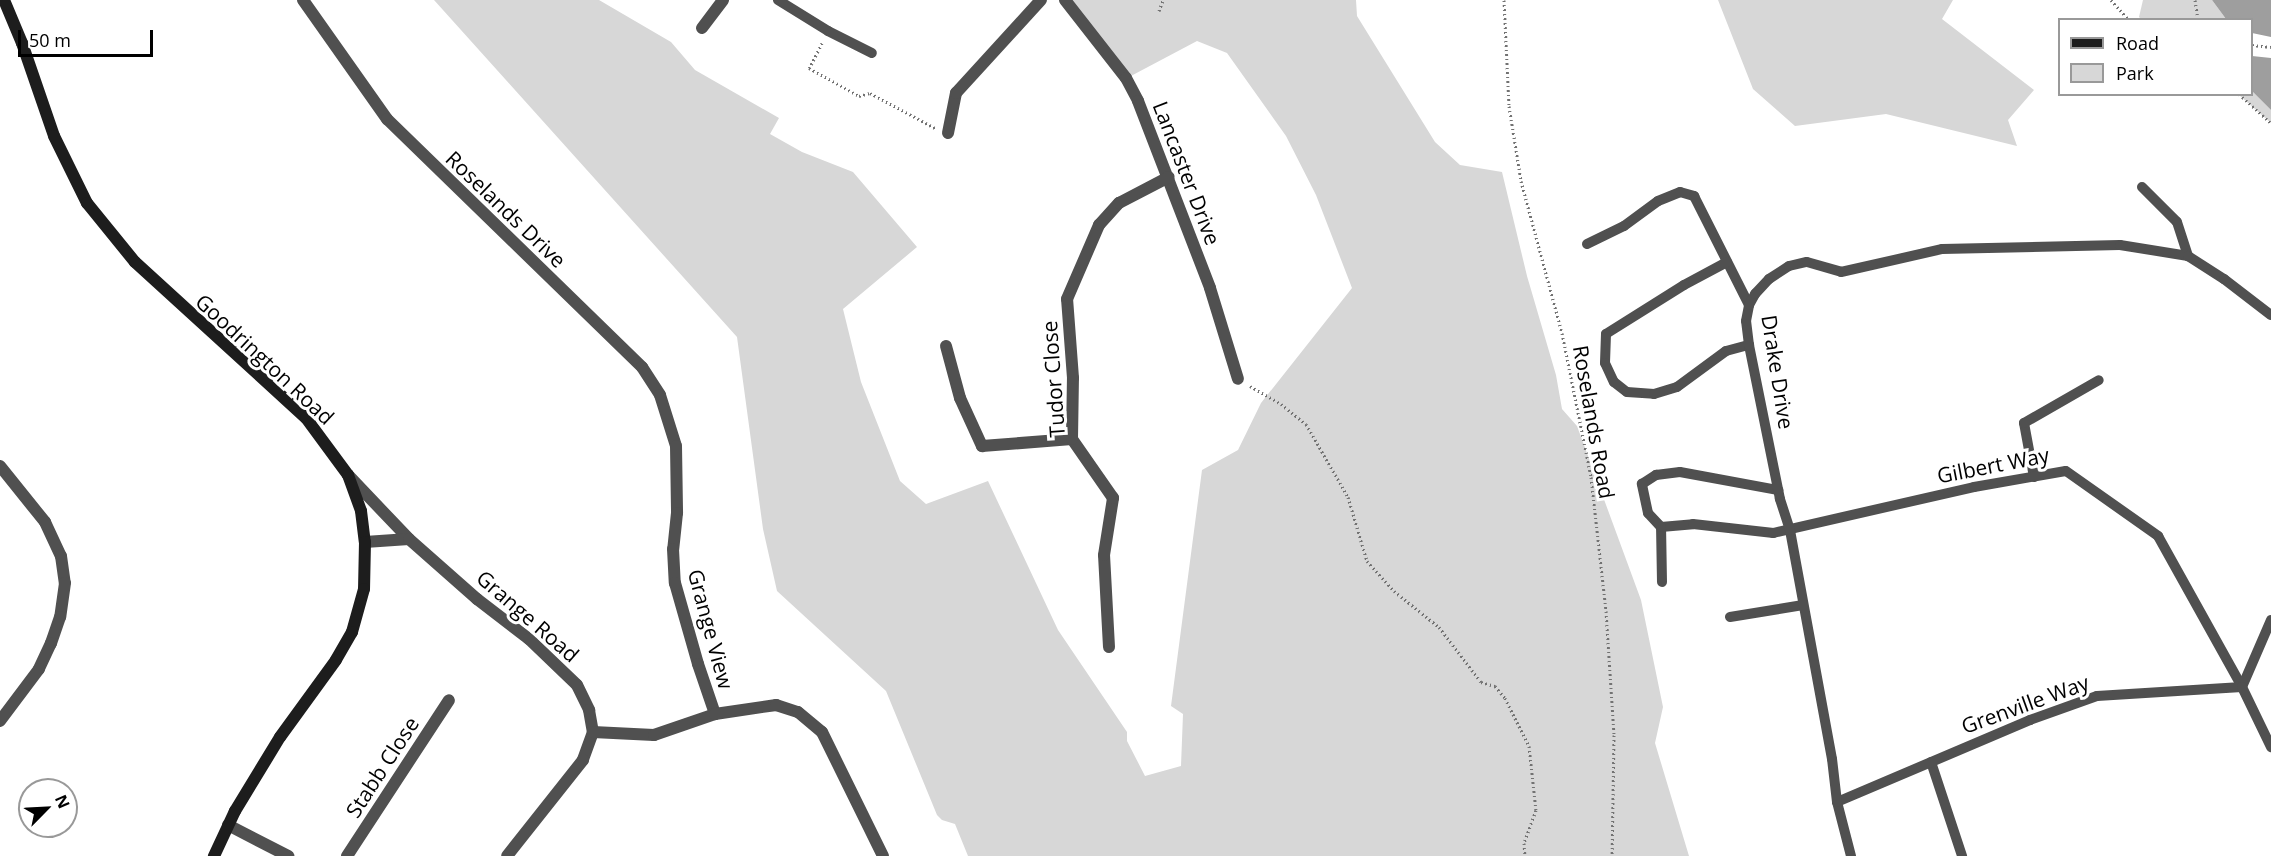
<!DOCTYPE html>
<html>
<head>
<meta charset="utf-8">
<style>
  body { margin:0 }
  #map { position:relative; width:2271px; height:856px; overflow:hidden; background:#fff; font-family:"Open Sans",sans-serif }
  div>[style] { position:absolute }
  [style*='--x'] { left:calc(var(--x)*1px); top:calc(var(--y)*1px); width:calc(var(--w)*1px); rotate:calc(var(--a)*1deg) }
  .green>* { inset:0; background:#d7d7d7 }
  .water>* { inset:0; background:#9e9e9e }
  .path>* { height:3px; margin-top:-1.5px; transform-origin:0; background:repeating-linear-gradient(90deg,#727272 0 1.5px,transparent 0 4.5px) }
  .lane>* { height:10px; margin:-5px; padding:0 5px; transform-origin:5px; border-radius:5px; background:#505050 }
  .street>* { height:12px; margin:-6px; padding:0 6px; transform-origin:6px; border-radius:6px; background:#505050 }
  .secondary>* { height:12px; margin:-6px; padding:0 6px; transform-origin:6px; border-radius:6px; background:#1d1d1d }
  span { translate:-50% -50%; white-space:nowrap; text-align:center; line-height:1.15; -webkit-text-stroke:6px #fff; paint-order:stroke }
  .street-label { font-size:21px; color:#000 }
  .legend { position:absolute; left:2058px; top:18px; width:195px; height:78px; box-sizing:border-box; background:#fff; border:2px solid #999; margin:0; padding:8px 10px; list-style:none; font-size:18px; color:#000 }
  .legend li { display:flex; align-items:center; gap:12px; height:30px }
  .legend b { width:30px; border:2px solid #999 }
  .north { position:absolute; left:18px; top:778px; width:60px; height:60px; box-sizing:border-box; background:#fff; border:2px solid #999; border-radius:50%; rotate:66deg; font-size:16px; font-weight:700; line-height:24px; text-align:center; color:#000 }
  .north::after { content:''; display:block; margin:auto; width:21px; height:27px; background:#000; clip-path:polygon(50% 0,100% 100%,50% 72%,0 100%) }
  .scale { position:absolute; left:18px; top:30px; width:135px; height:27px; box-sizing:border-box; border:3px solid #000; border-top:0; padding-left:8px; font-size:18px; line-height:21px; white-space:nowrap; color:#000; -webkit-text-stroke:4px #fff; paint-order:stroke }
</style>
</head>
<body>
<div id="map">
  <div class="green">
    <div style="clip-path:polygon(434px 0,599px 0,671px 42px,695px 70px,779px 118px,770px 134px,802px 152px,853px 172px,917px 247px,843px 309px,861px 382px,900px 481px,926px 504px,988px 481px,1058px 630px,1127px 732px,1127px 741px,1145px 776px,1181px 766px,1183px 714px,1171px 706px,1202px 470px,1238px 450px,1261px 403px,1352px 288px,1316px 195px,1286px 136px,1227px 53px,1197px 41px,1129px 77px,1068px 0,1356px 0,1357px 16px,1435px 142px,1460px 165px,1502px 172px,1527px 276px,1556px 375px,1562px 409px,1577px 426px,1641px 600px,1663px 707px,1655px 743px,1689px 856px,968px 856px,955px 824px,942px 820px,937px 815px,886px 691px,777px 591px,763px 529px,737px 337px)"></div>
    <div style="clip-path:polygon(1718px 0,1953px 0,1942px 19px,2034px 90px,2008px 120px,2017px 146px,1886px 114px,1795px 126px,1753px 89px)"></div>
    <div style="clip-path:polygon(2143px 0,2212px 0,2226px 19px,2142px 20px,2139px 17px)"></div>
    <div style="clip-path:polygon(2252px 91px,2271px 110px,2271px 123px,2239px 95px,2252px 94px)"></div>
  </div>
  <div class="water">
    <div style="clip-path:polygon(2212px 0,2271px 0,2271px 37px,2252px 33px,2252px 20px,2226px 19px)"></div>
    <div style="clip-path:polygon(2252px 56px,2271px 58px,2271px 110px,2252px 91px)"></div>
  </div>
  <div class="path">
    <div style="--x:1504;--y:0;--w:106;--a:87.3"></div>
    <div style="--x:1509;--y:106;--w:76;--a:80.9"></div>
    <div style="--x:1521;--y:181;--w:157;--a:74.9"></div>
    <div style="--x:1562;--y:333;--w:147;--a:78.6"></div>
    <div style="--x:1591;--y:477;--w:135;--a:83.6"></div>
    <div style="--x:1606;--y:611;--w:124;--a:86.3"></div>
    <div style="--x:1614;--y:735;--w:121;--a:90.9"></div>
    <div style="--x:2111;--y:0;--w:27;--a:48"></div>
    <div style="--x:2195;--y:0;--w:20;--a:81"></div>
    <div style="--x:1159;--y:11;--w:12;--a:-70"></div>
    <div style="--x:822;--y:43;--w:28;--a:117"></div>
    <div style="--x:809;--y:68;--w:57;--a:29.2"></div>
    <div style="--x:859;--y:96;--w:11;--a:-15"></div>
    <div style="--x:870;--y:93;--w:74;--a:28.3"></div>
    <div style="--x:2252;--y:45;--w:19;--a:6"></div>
    <div style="--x:2239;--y:94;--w:43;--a:42.2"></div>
    <div style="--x:1250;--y:386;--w:36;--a:30"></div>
    <div style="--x:1281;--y:404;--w:32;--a:39"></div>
    <div style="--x:1306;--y:424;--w:84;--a:60.1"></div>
    <div style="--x:1348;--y:497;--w:67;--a:73.5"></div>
    <div style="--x:1367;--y:561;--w:40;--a:48"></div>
    <div style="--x:1394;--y:591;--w:58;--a:38.7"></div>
    <div style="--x:1439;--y:627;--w:69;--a:52.6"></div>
    <div style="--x:1481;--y:682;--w:15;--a:16"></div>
    <div style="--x:1495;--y:686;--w:16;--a:50"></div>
    <div style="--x:1505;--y:698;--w:54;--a:63.4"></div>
    <div style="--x:1529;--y:746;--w:64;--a:83.8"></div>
    <div style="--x:1536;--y:810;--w:35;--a:110"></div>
    <div style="--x:1524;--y:843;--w:13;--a:86"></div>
  </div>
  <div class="lane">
    <div style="--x:778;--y:0;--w:59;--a:31.8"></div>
    <div style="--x:828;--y:31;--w:49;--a:26.6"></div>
    <div style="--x:2142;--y:187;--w:49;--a:45"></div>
    <div style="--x:2177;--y:222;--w:36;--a:72"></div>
    <div style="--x:1587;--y:244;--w:41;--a:-25.9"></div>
    <div style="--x:1624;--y:226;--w:42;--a:-36.3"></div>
    <div style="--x:1658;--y:201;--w:24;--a:-22"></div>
    <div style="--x:1680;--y:192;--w:15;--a:16"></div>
    <div style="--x:1694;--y:196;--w:122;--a:63.2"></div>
    <div style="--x:1727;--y:262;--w:49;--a:151.9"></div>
    <div style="--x:1684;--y:285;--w:92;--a:147.9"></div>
    <div style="--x:1606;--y:334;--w:29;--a:92"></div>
    <div style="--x:1605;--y:363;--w:21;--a:65"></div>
    <div style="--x:1614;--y:382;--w:16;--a:38"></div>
    <div style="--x:1627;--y:392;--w:27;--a:4"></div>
    <div style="--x:1654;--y:394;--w:24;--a:-17"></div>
    <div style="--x:1677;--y:387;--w:61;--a:-36.3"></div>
    <div style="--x:1726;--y:351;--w:24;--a:-15"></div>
    <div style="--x:2034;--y:477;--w:55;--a:-100.5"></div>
    <div style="--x:2024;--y:423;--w:86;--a:-29.8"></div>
    <div style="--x:1661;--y:527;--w:32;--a:-5"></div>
    <div style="--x:1693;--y:524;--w:81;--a:6.4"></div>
    <div style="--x:1773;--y:533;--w:206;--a:-12.9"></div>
    <div style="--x:1974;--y:487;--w:93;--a:-9.9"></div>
    <div style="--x:2066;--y:471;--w:113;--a:35.2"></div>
    <div style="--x:2158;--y:536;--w:173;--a:60.9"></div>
    <div style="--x:1662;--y:582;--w:55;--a:-91"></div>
    <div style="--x:1661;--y:527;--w:19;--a:-133"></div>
    <div style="--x:1648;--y:513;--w:30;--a:-102"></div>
    <div style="--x:1642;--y:484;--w:17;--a:-33"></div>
    <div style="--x:1656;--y:475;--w:24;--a:-7"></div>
    <div style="--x:1680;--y:472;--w:100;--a:10.4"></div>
    <div style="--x:1730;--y:617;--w:74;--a:-9.3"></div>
    <div style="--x:2242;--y:687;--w:73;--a:-66.6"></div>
    <div style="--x:1931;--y:762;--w:99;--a:71.7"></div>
    <div style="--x:1837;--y:802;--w:210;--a:-23"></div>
    <div style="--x:2030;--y:720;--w:71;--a:-19.7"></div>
    <div style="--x:2097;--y:696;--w:145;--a:-3.6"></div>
    <div style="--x:2242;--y:687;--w:67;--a:64.2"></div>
    <div style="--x:1851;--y:856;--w:56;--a:-104.5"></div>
    <div style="--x:1837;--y:802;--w:43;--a:-96.6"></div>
    <div style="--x:1832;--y:759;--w:233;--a:-100.4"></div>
    <div style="--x:1790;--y:530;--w:33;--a:-108"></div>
    <div style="--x:1780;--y:499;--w:157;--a:-101.4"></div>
    <div style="--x:1749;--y:345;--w:24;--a:-97"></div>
    <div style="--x:1746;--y:321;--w:16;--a:-79"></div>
    <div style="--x:1749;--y:305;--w:13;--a:-61"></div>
    <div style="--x:1755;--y:294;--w:21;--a:-47"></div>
    <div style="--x:1769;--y:279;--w:24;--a:-33"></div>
    <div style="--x:1789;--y:266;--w:18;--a:-13"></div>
    <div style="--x:1807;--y:262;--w:35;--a:16"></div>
    <div style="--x:1841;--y:272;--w:104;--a:-12.8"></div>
    <div style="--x:1942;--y:249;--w:178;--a:-1.3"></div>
    <div style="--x:2120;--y:245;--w:69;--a:9.2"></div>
    <div style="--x:2188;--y:256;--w:43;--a:32.6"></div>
    <div style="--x:2224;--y:279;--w:59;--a:37.5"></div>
  </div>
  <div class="street">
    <div style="--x:303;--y:0;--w:146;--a:54.8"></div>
    <div style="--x:387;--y:119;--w:356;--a:44.2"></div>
    <div style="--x:642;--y:367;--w:33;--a:57"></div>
    <div style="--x:660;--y:395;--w:53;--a:72.6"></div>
    <div style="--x:676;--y:446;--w:67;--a:89.1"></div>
    <div style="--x:677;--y:513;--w:36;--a:96"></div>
    <div style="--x:673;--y:549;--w:34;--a:87"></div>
    <div style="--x:675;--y:583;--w:84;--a:74.1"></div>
    <div style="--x:698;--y:664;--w:53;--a:71.2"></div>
    <div style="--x:1065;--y:0;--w:99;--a:52"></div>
    <div style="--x:1126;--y:78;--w:26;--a:62"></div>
    <div style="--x:1138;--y:101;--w:200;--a:68.9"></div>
    <div style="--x:1210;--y:288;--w:95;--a:72.9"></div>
    <div style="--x:702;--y:28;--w:35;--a:-53"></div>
    <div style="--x:948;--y:133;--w:41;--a:-78.7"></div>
    <div style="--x:956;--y:93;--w:126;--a:-47.6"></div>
    <div style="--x:946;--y:346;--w:54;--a:74.9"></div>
    <div style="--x:960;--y:398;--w:53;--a:65.4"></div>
    <div style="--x:982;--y:446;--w:90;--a:-4.4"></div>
    <div style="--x:0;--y:466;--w:72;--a:51.2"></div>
    <div style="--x:45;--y:522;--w:38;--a:65"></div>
    <div style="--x:61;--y:556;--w:27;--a:82"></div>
    <div style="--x:65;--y:583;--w:34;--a:98"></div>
    <div style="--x:60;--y:617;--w:28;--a:109"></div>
    <div style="--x:51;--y:643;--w:29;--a:115"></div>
    <div style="--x:39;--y:669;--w:65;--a:126.9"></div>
    <div style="--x:348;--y:475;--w:88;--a:46.4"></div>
    <div style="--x:365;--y:542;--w:44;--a:-3.9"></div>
    <div style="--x:409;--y:539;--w:91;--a:41.4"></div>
    <div style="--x:477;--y:599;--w:66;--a:37.6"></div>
    <div style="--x:529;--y:639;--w:66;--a:43.8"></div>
    <div style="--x:577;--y:685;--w:28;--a:64"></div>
    <div style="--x:589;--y:710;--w:22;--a:80"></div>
    <div style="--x:593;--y:732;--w:30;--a:110"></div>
    <div style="--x:583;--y:760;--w:122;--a:128.4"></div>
    <div style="--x:1109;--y:647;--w:92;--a:-93.1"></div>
    <div style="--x:1104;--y:555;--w:58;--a:-81"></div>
    <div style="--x:1113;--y:498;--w:72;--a:-124.8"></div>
    <div style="--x:1072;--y:439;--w:61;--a:-89.1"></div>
    <div style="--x:1073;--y:378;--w:79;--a:-94.3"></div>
    <div style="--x:1067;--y:299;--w:81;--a:-66.6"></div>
    <div style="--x:1099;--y:225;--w:30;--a:-48"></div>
    <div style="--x:1119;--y:203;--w:56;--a:-27.5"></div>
    <div style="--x:593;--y:732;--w:61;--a:2.8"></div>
    <div style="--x:654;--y:735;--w:65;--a:-19"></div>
    <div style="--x:715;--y:714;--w:62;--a:-8.4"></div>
    <div style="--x:776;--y:705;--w:23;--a:18"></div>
    <div style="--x:798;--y:712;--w:31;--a:40"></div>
    <div style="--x:822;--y:732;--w:138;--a:63.8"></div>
    <div style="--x:228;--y:825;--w:68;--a:27.3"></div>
    <div style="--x:347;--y:856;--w:186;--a:-56.8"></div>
  </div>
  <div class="secondary">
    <div style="--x:4;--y:0;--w:47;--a:67.3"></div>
    <div style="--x:22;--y:43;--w:98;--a:71"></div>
    <div style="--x:54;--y:136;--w:75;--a:63.8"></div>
    <div style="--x:87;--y:203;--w:76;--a:50.9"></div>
    <div style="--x:135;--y:262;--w:231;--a:42.4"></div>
    <div style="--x:306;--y:418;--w:71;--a:53.6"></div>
    <div style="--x:348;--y:475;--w:38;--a:70"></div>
    <div style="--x:361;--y:511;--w:31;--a:83"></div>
    <div style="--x:365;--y:542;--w:47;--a:91.2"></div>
    <div style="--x:364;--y:589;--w:45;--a:105.6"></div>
    <div style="--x:352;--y:632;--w:32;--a:120"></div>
    <div style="--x:336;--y:660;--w:95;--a:126"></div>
    <div style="--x:280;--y:737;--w:87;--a:121.3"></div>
    <div style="--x:235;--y:811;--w:50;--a:115"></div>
  </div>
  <div class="street-label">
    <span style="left:1187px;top:173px;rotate:69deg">Lancaster Drive</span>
    <span style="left:506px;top:209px;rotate:44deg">Roselands Drive</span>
    <span style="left:265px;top:359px;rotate:43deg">Goodrington Road</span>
    <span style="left:1778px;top:372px;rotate:81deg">Drake Drive</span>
    <span style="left:1053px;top:379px;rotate:-94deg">Tudor Close</span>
    <span style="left:1594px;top:422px;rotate:80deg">Roselands Road</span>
    <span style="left:1993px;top:465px;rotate:-11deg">Gilbert Way</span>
    <span style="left:528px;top:616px;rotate:41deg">Grange Road</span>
    <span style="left:711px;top:629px;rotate:75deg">Grange View</span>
    <span style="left:2025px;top:704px;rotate:-20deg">Grenville Way</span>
    <span style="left:382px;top:767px;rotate:-57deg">Stabb Close</span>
  </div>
  <ul class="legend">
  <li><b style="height:8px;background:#1d1d1d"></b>Road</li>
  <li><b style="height:16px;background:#d7d7d7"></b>Park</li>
  </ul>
  <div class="north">N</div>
  <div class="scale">50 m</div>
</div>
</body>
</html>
